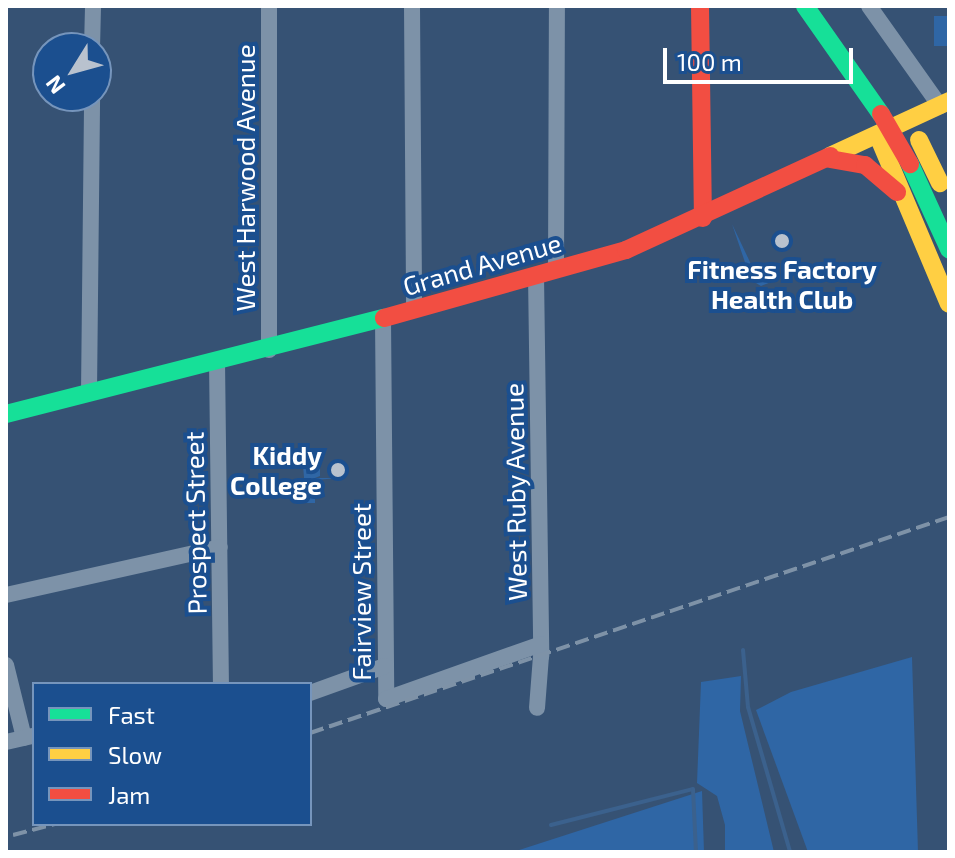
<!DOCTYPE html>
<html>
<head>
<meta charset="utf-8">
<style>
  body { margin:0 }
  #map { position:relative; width:955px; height:858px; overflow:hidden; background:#365274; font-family:"Exo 2",sans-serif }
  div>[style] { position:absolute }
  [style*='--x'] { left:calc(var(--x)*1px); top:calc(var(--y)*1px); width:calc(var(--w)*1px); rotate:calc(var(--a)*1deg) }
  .green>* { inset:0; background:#2f66a5; transform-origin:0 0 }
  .stream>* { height:4px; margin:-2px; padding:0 2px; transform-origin:2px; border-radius:2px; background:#3b618d }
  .street>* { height:16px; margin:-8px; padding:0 8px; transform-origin:8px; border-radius:8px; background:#7d92a8 }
  .fast>* { height:18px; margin:-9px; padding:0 9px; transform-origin:9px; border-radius:9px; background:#16e098 }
  .slow>* { height:18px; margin:-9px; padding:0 9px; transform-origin:9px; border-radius:9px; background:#ffcf43 }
  .jam>* { height:18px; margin:-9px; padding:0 9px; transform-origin:9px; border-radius:9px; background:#f24e42 }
  .rail>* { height:4px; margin-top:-2px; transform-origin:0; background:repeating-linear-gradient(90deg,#7e92a7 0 14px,transparent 0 20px) }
  .jam-bridge>* { height:18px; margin:-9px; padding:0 9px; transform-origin:9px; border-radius:9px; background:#f24e42 }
  .dots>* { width:22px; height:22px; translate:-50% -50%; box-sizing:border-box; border:4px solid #1b4f8f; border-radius:50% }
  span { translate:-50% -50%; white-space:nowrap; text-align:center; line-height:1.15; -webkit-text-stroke:8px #1b4f8f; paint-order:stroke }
  .street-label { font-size:26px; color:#fff }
  .poi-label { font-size:26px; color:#fff; font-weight:700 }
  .right { translate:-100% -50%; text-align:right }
  .frame { position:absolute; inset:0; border:8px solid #fff; pointer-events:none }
  .legend { position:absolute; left:32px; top:682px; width:280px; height:144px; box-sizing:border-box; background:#1b4f8f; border:2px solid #7695bc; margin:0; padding:10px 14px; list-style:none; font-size:24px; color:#fff }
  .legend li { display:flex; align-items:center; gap:16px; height:40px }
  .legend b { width:40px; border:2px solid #7695bc }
  .north { position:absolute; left:32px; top:32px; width:80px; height:80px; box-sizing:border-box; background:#1b4f8f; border:2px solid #7695bc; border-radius:50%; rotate:233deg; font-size:22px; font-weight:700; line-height:32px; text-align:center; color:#fff }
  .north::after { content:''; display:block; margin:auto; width:28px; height:36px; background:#b9c2ce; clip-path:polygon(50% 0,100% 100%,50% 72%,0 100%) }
  .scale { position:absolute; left:663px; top:48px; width:190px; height:36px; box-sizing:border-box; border:4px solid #fff; border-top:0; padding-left:10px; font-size:24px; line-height:28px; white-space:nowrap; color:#fff; -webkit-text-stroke:6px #1b4f8f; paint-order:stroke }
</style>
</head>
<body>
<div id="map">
  <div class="green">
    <div style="left:949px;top:16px;width:30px;height:15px;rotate:90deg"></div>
    <div style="clip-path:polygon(732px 224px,758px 279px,770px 274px,774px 281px,761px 286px,751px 280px)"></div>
    <div style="clip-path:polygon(302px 452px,320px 452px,320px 476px,315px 478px,339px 478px,315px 480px,315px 503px,306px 503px)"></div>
    <div style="clip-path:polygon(912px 657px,918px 852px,808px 852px,756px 710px,791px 692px)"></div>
    <div style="clip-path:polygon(741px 676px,740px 711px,774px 852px,725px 852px,725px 825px,717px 796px,697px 783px,701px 682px)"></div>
    <div style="clip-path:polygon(702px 791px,704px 852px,513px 852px)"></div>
  </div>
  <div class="stream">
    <div style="--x:743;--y:650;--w:57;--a:85"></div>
    <div style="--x:748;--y:707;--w:151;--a:73.8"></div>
    <div style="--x:551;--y:825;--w:146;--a:-14.2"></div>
    <div style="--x:693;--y:789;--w:63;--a:87.3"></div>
  </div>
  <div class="street">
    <div style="--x:412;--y:6;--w:303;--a:89.6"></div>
    <div style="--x:869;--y:6;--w:123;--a:54.6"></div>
    <div style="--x:92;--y:48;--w:42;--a:-88.6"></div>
    <div style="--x:556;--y:270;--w:264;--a:-89.8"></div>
    <div style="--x:536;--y:275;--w:381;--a:89.2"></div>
    <div style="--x:541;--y:656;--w:52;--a:94.4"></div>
    <div style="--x:383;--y:319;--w:380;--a:89.5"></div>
    <div style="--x:386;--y:699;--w:164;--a:-19.5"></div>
    <div style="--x:269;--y:350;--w:344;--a:-90"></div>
    <div style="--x:217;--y:361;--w:323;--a:89.3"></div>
    <div style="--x:89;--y:393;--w:297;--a:-89.4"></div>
    <div style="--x:6;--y:595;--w:219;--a:-12.6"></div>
    <div style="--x:6;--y:665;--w:75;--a:76.1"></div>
    <div style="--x:310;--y:693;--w:80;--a:-19.8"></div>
    <div style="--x:6;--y:742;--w:27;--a:-13"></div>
  </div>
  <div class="fast">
    <div style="--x:805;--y:6;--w:132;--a:54.9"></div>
    <div style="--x:910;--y:164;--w:94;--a:65.4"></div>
    <div style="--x:6;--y:414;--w:390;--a:-14.3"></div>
  </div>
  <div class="slow">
    <div style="--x:878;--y:136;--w:182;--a:67.1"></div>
    <div style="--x:919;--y:140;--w:48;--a:64"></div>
    <div style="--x:830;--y:156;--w:131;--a:-24.8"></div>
  </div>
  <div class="jam">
    <div style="--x:700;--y:6;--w:212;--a:89.2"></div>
    <div style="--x:830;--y:159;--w:36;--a:10"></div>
    <div style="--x:865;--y:165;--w:42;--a:40.2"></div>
    <div style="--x:384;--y:318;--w:251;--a:-15.7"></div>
    <div style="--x:626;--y:250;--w:225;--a:-24.7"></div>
  </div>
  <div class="rail">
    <div style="--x:310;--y:733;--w:675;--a:-18.68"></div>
    <div style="--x:13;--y:835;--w:43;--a:-14.7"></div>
  </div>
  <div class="jam-bridge">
    <div style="--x:881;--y:114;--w:58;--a:59.9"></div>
  </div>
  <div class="dots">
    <div style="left:782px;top:241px;background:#b9c2ce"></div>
    <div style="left:338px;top:470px;background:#b9c2ce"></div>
  </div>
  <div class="street-label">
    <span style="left:245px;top:178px;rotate:-90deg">West Harwood Avenue</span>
    <span style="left:482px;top:264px;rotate:-16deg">Grand Avenue</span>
    <span style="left:515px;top:492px;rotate:-91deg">West Ruby Avenue</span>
    <span style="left:195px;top:523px;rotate:-91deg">Prospect Street</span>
    <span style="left:361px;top:592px;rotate:-90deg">Fairview Street</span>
  </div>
  <div class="poi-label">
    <span style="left:782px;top:284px">Fitness Factory<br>Health Club</span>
    <span class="right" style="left:322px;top:470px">Kiddy<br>College</span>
  </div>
  <div class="frame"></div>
  <ul class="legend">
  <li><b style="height:10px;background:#16e098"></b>Fast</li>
  <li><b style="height:10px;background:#ffcf43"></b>Slow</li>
  <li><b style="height:10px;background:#f24e42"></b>Jam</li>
  </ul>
  <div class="north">N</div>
  <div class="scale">100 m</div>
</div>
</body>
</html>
